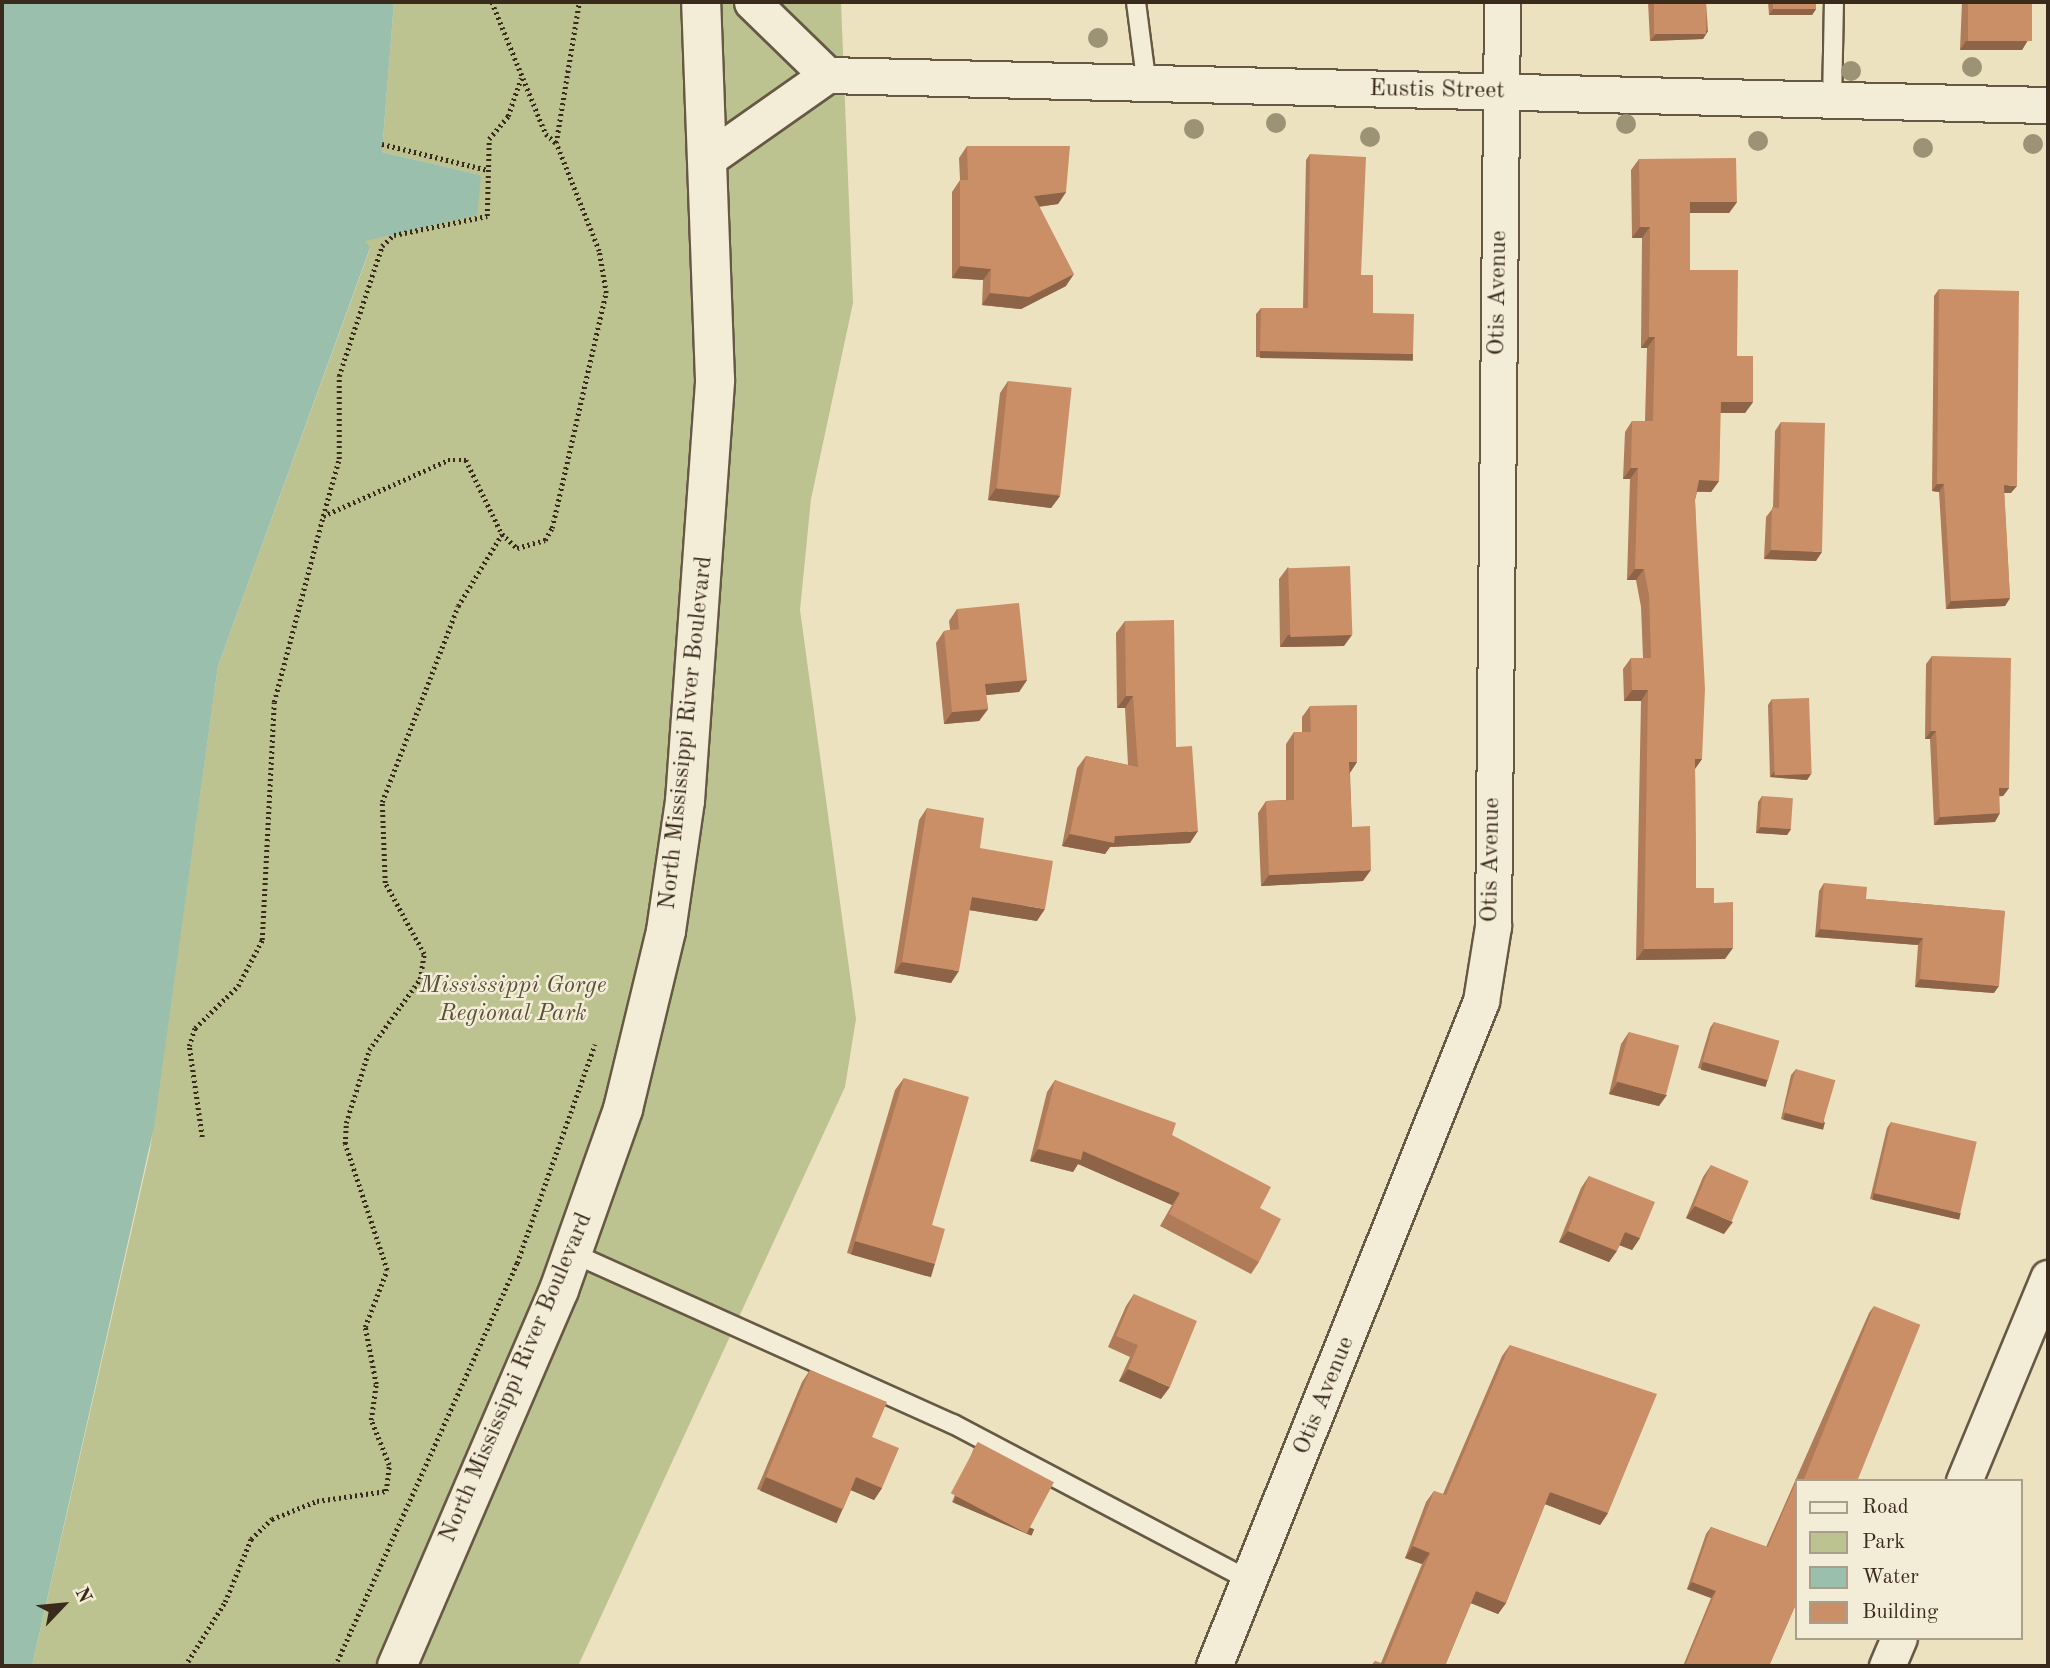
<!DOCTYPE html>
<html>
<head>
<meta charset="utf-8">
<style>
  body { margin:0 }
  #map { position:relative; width:2050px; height:1668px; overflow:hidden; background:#ede2c0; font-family:"Old Standard TT",serif }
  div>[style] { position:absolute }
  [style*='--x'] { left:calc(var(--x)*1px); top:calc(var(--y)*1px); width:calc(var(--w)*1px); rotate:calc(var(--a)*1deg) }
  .green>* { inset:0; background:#bcc290 }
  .water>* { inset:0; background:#9abfad }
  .path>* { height:4.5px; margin-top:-2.25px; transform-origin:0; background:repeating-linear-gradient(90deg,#3a2a1b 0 2px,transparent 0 5.5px) }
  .roads { filter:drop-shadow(2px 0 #675844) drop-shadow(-2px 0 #675844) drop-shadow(0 2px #675844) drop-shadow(0 -2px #675844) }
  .service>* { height:18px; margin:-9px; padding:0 9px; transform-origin:9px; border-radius:9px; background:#f3ecd6 }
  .minor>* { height:35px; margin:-17.5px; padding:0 17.5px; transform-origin:17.5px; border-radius:17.5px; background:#f3ecd6 }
  .tertiary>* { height:38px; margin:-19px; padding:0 19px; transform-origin:19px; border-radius:19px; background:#f3ecd6 }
  .trees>* { width:20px; height:20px; margin:-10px; border-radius:50%; background:#9c9275 }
  .wall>* { inset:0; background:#af7b59 }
  .shaded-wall>* { inset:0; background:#8e6449; transform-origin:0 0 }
  .building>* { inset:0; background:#cb8f68; transform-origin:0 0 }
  span { translate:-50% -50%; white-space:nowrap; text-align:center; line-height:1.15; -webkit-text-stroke:5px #f3ecd6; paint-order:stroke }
  .street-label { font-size:24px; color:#3a2a1b }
  .park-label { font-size:24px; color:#5a5038; font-style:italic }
  .frame { position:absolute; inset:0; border:4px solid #3a2a1b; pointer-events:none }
  .legend { position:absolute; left:1795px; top:1479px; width:228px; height:161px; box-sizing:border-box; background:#f3ecd6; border:2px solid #a99e8b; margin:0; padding:9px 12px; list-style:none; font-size:21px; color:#3a2a1b }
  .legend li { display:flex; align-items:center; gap:14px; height:35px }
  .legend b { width:35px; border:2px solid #a99e8b }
  .north { position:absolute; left:28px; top:1570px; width:70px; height:70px; -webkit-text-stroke:5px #f3ecd6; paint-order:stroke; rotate:64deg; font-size:19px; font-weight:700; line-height:28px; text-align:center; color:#3a2a1b }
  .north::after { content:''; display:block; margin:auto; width:24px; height:32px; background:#3a2a1b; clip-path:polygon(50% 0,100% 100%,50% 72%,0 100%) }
</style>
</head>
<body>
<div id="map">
  <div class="green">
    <div style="clip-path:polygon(394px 2px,841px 2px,853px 303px,811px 499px,800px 610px,856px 1019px,845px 1087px,578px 1666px,32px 1666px,150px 1150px,218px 666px,370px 249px,364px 241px,481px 175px,382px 152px)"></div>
  </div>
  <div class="water">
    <div style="clip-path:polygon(2px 2px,394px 2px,382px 152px,481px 175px,477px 215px,365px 241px,370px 248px,218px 666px,154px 1127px,32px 1666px,2px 1666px)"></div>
  </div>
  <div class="path">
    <div style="--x:492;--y:2;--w:143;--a:67.8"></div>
    <div style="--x:546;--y:134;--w:13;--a:42"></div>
    <div style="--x:556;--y:143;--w:143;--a:-80.7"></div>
    <div style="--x:382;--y:144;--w:109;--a:13.8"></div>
    <div style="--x:323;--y:516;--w:59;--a:-74.3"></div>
    <div style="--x:339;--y:459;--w:83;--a:-90"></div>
    <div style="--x:339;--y:376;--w:137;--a:-71.7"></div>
    <div style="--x:382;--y:246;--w:16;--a:-43"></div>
    <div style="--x:394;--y:235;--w:95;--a:-11.5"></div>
    <div style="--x:487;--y:216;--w:77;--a:-88.5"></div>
    <div style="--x:489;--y:139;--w:30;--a:-50"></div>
    <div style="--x:508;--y:116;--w:40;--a:-71.1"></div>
    <div style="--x:202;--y:1137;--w:92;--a:-98.1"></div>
    <div style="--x:189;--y:1046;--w:19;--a:-72"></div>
    <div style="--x:195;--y:1028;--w:60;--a:-44.3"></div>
    <div style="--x:238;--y:986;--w:52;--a:-62.4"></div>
    <div style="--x:262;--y:940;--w:238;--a:-87.1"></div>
    <div style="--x:274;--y:702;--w:192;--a:-75.2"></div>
    <div style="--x:323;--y:516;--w:137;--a:-24.1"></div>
    <div style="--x:448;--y:460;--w:18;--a:0"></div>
    <div style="--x:466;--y:460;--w:82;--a:64.1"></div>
    <div style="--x:502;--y:534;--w:21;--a:43"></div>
    <div style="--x:517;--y:548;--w:29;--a:-16"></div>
    <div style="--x:545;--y:540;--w:14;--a:-60"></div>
    <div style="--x:552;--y:528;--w:241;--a:-77.1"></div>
    <div style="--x:606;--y:293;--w:43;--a:-99.5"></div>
    <div style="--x:599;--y:251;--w:116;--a:-111.7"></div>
    <div style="--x:185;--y:1666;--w:75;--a:-58"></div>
    <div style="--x:225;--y:1602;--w:68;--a:-67.6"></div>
    <div style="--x:251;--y:1539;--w:29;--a:-44"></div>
    <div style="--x:272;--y:1519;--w:48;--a:-21.8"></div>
    <div style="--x:317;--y:1501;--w:70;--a:-8.2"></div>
    <div style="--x:386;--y:1491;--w:26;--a:-83"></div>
    <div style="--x:389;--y:1465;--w:48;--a:-111.8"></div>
    <div style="--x:371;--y:1420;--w:36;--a:-82"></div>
    <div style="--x:376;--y:1384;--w:58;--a:-100.9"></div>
    <div style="--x:365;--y:1327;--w:61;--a:-68.9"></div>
    <div style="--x:387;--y:1270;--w:133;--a:-108.4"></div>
    <div style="--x:345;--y:1144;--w:21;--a:-87"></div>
    <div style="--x:346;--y:1123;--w:77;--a:-72.5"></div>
    <div style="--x:369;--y:1050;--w:87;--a:-54.3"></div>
    <div style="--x:420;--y:979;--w:25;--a:-81"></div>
    <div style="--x:424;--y:954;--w:81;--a:-118.8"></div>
    <div style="--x:385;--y:883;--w:81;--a:-92.1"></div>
    <div style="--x:382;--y:802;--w:210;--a:-68.8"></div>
    <div style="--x:458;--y:606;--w:84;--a:-58.6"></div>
    <div style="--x:335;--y:1666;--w:442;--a:-65.7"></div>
    <div style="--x:517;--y:1263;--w:232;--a:-70.4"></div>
  </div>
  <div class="roads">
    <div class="service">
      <div style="--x:1136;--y:2;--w:86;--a:82.6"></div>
      <div style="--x:1832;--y:104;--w:102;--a:-88.9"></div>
      <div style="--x:572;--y:1253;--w:418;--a:24.2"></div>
      <div style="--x:953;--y:1424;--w:335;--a:27.8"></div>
    </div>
    <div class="minor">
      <div style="--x:752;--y:2;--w:105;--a:44.2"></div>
      <div style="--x:709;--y:158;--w:144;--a:-35.1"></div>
      <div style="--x:827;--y:75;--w:1221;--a:1.41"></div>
      <div style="--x:1964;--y:1481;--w:220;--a:-67.5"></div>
      <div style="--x:1214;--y:1666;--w:717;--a:-68.12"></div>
      <div style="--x:1481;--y:1001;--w:76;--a:-80.9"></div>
      <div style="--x:1493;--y:926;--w:924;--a:-89.44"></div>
      <div style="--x:1887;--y:1666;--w:30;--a:-67"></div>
    </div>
    <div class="tertiary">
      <div style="--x:397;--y:1666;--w:409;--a:-66.7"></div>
      <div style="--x:559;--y:1290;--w:192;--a:-70.5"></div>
      <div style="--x:623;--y:1109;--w:183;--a:-76.4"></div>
      <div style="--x:666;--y:931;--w:131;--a:-81.7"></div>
      <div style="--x:685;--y:801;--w:422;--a:-85.9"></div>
      <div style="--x:715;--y:380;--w:378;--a:-92.1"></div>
    </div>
  </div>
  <div class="trees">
    <div style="left:1098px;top:38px"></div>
    <div style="left:1972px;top:67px"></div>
    <div style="left:1851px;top:71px"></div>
    <div style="left:1276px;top:123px"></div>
    <div style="left:1626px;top:124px"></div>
    <div style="left:1194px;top:129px"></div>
    <div style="left:1370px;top:137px"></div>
    <div style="left:1758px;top:141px"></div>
    <div style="left:2033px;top:144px"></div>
    <div style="left:1923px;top:148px"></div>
  </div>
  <div class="wall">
    <div style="clip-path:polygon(1648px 2px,1706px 2px,1708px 31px,1703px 39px,1650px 41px)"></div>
    <div style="clip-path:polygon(1768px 2px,1816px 2px,1816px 9px,1812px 15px,1769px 15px)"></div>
    <div style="clip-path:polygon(1962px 2px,2032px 2px,2028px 40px,2022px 50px,1960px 50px)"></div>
    <div style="clip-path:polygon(967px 146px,1066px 192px,1058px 204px,1039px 207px,1066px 286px,1021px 309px,982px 305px,983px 280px,952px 278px,952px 192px,960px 180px,959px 158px)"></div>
    <div style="clip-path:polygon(1310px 154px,1361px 275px,1373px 313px,1409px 360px,1256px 357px,1256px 314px,1261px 308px,1303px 308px,1306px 160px)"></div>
    <div style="clip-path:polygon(1639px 159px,1737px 202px,1729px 213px,1690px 213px,1690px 270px,1737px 356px,1753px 402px,1745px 413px,1720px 413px,1719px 481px,1711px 492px,1697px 492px,1695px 500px,1702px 759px,1695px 769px,1696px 888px,1714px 903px,1725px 959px,1636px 960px,1641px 701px,1624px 701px,1623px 669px,1631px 658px,1643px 658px,1641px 607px,1636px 580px,1627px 580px,1630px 479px,1623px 479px,1625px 432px,1632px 421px,1645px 421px,1647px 348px,1641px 348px,1642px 238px,1632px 238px,1631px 170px)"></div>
    <div style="clip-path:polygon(1939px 289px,2011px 493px,2004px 493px,2010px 598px,2005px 606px,1946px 609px,1939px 492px,1932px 491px,1934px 296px)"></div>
    <div style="clip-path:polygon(1008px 381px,1060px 496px,1051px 508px,988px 500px,1000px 393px)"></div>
    <div style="clip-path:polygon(1781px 422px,1816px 561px,1764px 559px,1766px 517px,1773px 508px,1775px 431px)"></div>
    <div style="clip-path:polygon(1288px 567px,1344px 646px,1280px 647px,1279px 579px)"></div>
    <div style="clip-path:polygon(957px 609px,1027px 680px,1019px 692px,986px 695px,988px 709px,979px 721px,944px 724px,936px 643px,944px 631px,950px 630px,949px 621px)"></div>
    <div style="clip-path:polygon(1125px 621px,1176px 747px,1190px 843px,1110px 847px,1105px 854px,1062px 846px,1077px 768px,1086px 756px,1128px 765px,1125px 708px,1117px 708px,1116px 633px)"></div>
    <div style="clip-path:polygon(1932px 656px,2009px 788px,2003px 796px,1999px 796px,1995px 822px,1934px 825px,1930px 739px,1925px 739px,1926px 664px)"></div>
    <div style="clip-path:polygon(1772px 699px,1811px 774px,1807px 780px,1770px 777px,1768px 705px)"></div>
    <div style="clip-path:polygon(1310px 706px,1357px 762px,1350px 773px,1352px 827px,1363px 881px,1261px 886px,1258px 813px,1266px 801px,1286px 800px,1286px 744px,1294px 732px,1302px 732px,1302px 717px)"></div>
    <div style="clip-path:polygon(1762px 796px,1791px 829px,1787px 835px,1756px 833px,1758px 802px)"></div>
    <div style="clip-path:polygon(927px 808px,980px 848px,1037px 921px,969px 910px,951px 983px,894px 973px,919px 820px)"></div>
    <div style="clip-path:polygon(1824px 883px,1866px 899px,2005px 911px,1994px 993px,1915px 987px,1918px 945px,1815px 937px,1819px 891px)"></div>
    <div style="clip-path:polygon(1714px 1022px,1768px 1080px,1764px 1086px,1698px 1068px,1710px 1028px)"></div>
    <div style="clip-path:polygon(1629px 1032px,1659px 1106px,1609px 1094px,1621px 1044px)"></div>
    <div style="clip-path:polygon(1796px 1069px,1825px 1123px,1821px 1129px,1781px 1119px,1791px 1075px)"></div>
    <div style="clip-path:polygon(904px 1078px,932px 1225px,935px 1264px,926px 1276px,847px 1253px,895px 1090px)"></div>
    <div style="clip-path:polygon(1055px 1080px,1172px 1135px,1260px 1208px,1259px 1262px,1251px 1274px,1160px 1226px,1172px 1205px,1078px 1164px,1073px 1172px,1030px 1161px,1047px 1092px)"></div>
    <div style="clip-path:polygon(1891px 1122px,1957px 1219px,1870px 1199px,1887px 1128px)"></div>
    <div style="clip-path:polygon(1711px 1165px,1724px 1234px,1686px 1218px,1703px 1177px)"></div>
    <div style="clip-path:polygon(1589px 1176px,1640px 1238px,1632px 1250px,1620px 1245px,1609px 1262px,1559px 1242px,1581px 1188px)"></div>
    <div style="clip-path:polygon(1134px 1294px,1161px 1399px,1119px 1381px,1130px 1357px,1108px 1347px,1126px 1306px)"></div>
    <div style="clip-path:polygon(1874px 1306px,1851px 1481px,1796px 1481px,1796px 1604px,1769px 1666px,1683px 1666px,1711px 1598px,1687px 1589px,1706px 1534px,1711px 1527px,1766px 1547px,1869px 1313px)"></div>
    <div style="clip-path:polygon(1510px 1345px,1608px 1513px,1600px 1525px,1545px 1504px,1506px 1603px,1498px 1614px,1471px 1603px,1445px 1666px,1371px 1666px,1375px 1661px,1381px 1663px,1422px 1564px,1405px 1558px,1426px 1502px,1434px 1491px,1443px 1494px,1502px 1356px)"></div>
    <div style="clip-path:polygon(810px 1370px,872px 1437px,882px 1488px,874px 1500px,851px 1490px,843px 1509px,835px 1521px,757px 1489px,802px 1382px)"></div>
    <div style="clip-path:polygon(978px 1442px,1030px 1535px,952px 1502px,974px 1448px)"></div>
  </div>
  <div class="shaded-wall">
    <div style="clip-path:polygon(1773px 9px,1816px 9px,1812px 15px,1769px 15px)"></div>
    <div style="clip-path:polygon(1708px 31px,1703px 39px,1650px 41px,1656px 34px)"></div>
    <div style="clip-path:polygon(2028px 40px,2022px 50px,1960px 50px,1966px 41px)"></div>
    <div style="clip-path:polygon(1066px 192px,1058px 204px,1026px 208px,1034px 196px)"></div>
    <div style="clip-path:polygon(1690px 202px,1737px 202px,1729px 213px,1682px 213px)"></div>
    <div style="clip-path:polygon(1640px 227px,1650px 227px,1642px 238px,1632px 238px)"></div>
    <div style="clip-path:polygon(960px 266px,991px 269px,983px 280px,952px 278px)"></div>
    <div style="clip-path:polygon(1074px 274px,1066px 286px,1021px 309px,982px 305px,990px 293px)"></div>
    <div style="clip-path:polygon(1649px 337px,1655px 337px,1647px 348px,1641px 348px)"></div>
    <div style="left:1260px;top:351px;width:153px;height:7px;rotate:1deg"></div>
    <div style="clip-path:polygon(1721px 402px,1753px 402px,1745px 413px,1713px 413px)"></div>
    <div style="clip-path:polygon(1631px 468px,1638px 468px,1630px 479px,1623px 479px)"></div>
    <div style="clip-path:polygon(1699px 480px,1719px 481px,1711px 492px,1692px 491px)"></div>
    <div style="clip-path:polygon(1937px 484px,1944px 484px,1939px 492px,1932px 491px)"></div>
    <div style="clip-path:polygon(2004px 485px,2017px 486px,2011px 493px,1998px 493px)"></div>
    <div style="clip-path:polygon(996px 488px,1060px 496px,1051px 508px,988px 500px)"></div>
    <div style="clip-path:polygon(1771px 550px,1822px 552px,1816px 561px,1764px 559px)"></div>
    <div style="clip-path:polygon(1635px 569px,1644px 569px,1636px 580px,1627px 580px)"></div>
    <div style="clip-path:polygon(2010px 598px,2005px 606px,1946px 609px,1951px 601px)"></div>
    <div style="clip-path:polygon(1288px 635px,1352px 635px,1344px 646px,1280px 647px)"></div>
    <div style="clip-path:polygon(1027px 680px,1019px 692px,977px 696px,985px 684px)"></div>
    <div style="clip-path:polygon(1632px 690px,1648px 690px,1641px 701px,1624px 701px)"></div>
    <div style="clip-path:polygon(1126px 696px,1133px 696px,1125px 708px,1117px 708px)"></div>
    <div style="clip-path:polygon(988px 709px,979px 721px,944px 724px,952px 712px)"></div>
    <div style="clip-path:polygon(1931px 731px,1936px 731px,1930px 739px,1925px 739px)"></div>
    <div style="clip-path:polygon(1695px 759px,1702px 759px,1694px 770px)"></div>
    <div style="clip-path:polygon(1349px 762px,1357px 762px,1349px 774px)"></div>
    <div style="clip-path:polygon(1775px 771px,1811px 774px,1807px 780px,1770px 777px)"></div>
    <div style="clip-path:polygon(1999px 788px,2009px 788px,2003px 796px,1993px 797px)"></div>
    <div style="clip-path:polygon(2000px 813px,1995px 822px,1934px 825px,1940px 817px)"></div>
    <div style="clip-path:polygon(1761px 827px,1791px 829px,1787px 835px,1756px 833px)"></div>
    <div style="clip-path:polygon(1198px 831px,1190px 843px,1110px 847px,1105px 854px,1062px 846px,1070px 834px,1115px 836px)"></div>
    <div style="clip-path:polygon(1371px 870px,1363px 881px,1261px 886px,1269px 875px)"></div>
    <div style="clip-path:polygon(972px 897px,1045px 909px,1037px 921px,963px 909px)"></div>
    <div style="clip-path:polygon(1820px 929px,1923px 938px,1918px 945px,1815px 937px)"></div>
    <div style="clip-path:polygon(1733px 948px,1725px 959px,1636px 960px,1644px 949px)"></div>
    <div style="clip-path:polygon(902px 962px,959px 971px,951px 983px,894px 973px)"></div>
    <div style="clip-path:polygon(1920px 979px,1999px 986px,1994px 993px,1915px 987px)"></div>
    <div style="left:1703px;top:1062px;width:67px;height:8px;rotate:15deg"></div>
    <div style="clip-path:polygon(1618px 1082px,1667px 1095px,1659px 1106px,1609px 1094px)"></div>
    <div style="left:1785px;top:1113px;width:41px;height:7px;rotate:14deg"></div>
    <div style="clip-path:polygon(1038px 1149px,1083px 1151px,1180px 1193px,1172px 1205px,1078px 1164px,1073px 1172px,1030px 1161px)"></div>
    <div style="left:1874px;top:1193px;width:89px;height:7px;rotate:13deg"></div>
    <div style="clip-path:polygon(1695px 1206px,1733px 1222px,1724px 1234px,1686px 1218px)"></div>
    <div style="clip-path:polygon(1568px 1231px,1617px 1251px,1609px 1262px,1559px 1242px)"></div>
    <div style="clip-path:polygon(1625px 1232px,1640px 1238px,1632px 1250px,1616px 1244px)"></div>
    <div style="left:855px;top:1241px;width:83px;height:14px;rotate:16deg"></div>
    <div style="clip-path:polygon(1128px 1369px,1170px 1387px,1161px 1399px,1119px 1381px)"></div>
    <div style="left:766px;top:1477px;width:83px;height:15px;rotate:23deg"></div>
    <div style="clip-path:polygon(856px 1477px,882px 1488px,874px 1500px,848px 1489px)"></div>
    <div style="clip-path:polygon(1550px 1492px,1608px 1513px,1600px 1525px,1542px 1503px)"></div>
    <div style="left:956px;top:1496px;width:85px;height:7px;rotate:23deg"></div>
    <div style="clip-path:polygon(1413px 1546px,1430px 1553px,1422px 1564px,1405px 1558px)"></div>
    <div style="clip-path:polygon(1692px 1582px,1716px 1591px,1711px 1598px,1687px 1589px)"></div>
    <div style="clip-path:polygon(1476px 1591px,1506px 1603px,1498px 1614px,1468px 1602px)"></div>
  </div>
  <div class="building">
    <div style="left:1654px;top:2px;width:52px;height:32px"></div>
    <div style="left:1773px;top:2px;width:43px;height:7px"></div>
    <div style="left:1968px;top:2px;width:64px;height:39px"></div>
    <div style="clip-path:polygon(967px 146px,1070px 146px,1066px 192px,1034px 196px,1074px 274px,1029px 297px,990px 293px,991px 269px,960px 266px,960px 180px,968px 180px)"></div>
    <div style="clip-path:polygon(1310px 154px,1366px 157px,1361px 275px,1373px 275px,1373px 313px,1414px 314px,1413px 354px,1260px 351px,1261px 308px,1308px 308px)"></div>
    <div style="clip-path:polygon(1736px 158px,1737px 202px,1690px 202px,1690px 270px,1738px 270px,1737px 356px,1753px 356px,1753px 402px,1721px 402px,1719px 481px,1699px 480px,1695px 500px,1705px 689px,1702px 759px,1695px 759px,1696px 888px,1714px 888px,1714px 903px,1733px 902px,1733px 948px,1644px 949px,1648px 690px,1632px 690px,1631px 658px,1651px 658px,1649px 595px,1644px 569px,1635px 569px,1638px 468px,1631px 468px,1632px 421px,1653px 421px,1655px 337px,1649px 337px,1650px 227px,1640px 227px,1639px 159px)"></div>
    <div style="clip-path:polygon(1939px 289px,2019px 291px,2017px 486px,2004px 485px,2010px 598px,1951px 601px,1944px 484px,1937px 484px)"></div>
    <div style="left:1008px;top:381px;width:64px;height:108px;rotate:6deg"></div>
    <div style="clip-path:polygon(1781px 422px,1825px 423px,1822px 552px,1771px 550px,1772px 507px,1779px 508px)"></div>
    <div style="left:1350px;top:566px;width:69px;height:62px;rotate:88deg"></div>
    <div style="clip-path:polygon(1019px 603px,1027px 680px,985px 684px,988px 709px,952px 712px,944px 631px,959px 629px,957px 609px)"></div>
    <div style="clip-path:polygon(1174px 620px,1176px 747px,1192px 746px,1198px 831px,1115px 836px,1114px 843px,1070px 834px,1086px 756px,1138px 767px,1133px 696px,1126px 696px,1125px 621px)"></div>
    <div style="clip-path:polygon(1932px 656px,2011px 658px,2009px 788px,1999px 788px,2000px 813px,1940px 817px,1936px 731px,1931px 731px)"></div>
    <div style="left:1809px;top:698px;width:76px;height:37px;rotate:88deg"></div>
    <div style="clip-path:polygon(1357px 705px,1357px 762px,1349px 762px,1352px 827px,1370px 826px,1371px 870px,1269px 875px,1266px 801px,1294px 800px,1294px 732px,1311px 732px,1310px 706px)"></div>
    <div style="left:1762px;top:796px;width:31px;height:31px;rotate:4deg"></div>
    <div style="clip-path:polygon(927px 808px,984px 818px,980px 848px,1053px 861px,1045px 909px,972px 897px,959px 971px,902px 962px)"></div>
    <div style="clip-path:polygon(1824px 883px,1867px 887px,1866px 899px,2005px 911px,1999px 986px,1920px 979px,1923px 938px,1820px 929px)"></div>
    <div style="left:1714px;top:1022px;width:68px;height:41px;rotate:16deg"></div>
    <div style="left:1629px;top:1032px;width:52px;height:51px;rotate:15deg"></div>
    <div style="left:1796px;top:1069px;width:41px;height:45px;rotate:16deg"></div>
    <div style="clip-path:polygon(904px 1078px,969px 1097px,932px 1225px,945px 1229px,935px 1264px,855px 1241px)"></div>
    <div style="clip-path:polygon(1055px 1080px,1176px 1123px,1172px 1135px,1271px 1187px,1260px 1208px,1281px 1219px,1259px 1262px,1169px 1214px,1180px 1193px,1083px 1151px,1081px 1160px,1038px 1149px)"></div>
    <div style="left:1891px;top:1122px;width:88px;height:73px;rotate:13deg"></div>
    <div style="left:1711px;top:1165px;width:41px;height:44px;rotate:23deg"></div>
    <div style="clip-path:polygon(1589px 1176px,1655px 1202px,1640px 1238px,1625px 1232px,1617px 1251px,1568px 1231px)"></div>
    <div style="clip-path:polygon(1134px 1294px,1197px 1321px,1170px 1387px,1128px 1369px,1138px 1345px,1116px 1336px)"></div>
    <div style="left:1874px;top:1306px;width:50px;height:191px;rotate:22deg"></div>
    <div style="clip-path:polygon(1510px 1345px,1657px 1394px,1608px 1513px,1550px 1492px,1506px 1603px,1476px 1591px,1445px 1666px,1372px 1666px,1375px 1661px,1384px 1665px,1430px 1553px,1413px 1546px,1434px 1491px,1446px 1495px)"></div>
    <div style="clip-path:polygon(810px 1370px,887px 1402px,872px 1437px,899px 1448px,882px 1488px,856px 1477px,843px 1509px,766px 1477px)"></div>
    <div style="left:978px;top:1442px;width:86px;height:58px;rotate:28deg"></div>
    <div style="clip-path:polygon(1796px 1482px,1796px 1604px,1769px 1666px,1685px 1666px,1716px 1591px,1692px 1582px,1711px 1527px,1768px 1547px)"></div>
  </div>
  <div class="street-label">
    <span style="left:1437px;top:91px;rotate:1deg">Eustis Street</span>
    <span style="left:1499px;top:293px;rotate:-89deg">Otis Avenue</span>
    <span style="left:687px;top:733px;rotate:-84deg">North Mississippi River Boulevard</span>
    <span style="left:1492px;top:860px;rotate:-89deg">Otis Avenue</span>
    <span style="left:517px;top:1378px;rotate:-67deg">North Mississippi River Boulevard</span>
    <span style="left:1325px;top:1396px;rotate:-68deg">Otis Avenue</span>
  </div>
  <div class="park-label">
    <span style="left:513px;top:1001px">Mississippi Gorge<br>Regional Park</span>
  </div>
  <div class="frame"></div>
  <ul class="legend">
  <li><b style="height:9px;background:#f3ecd6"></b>Road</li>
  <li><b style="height:19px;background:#bcc290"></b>Park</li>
  <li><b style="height:19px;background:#9abfad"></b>Water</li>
  <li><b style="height:19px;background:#cb8f68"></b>Building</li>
  </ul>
  <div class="north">N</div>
</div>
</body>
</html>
